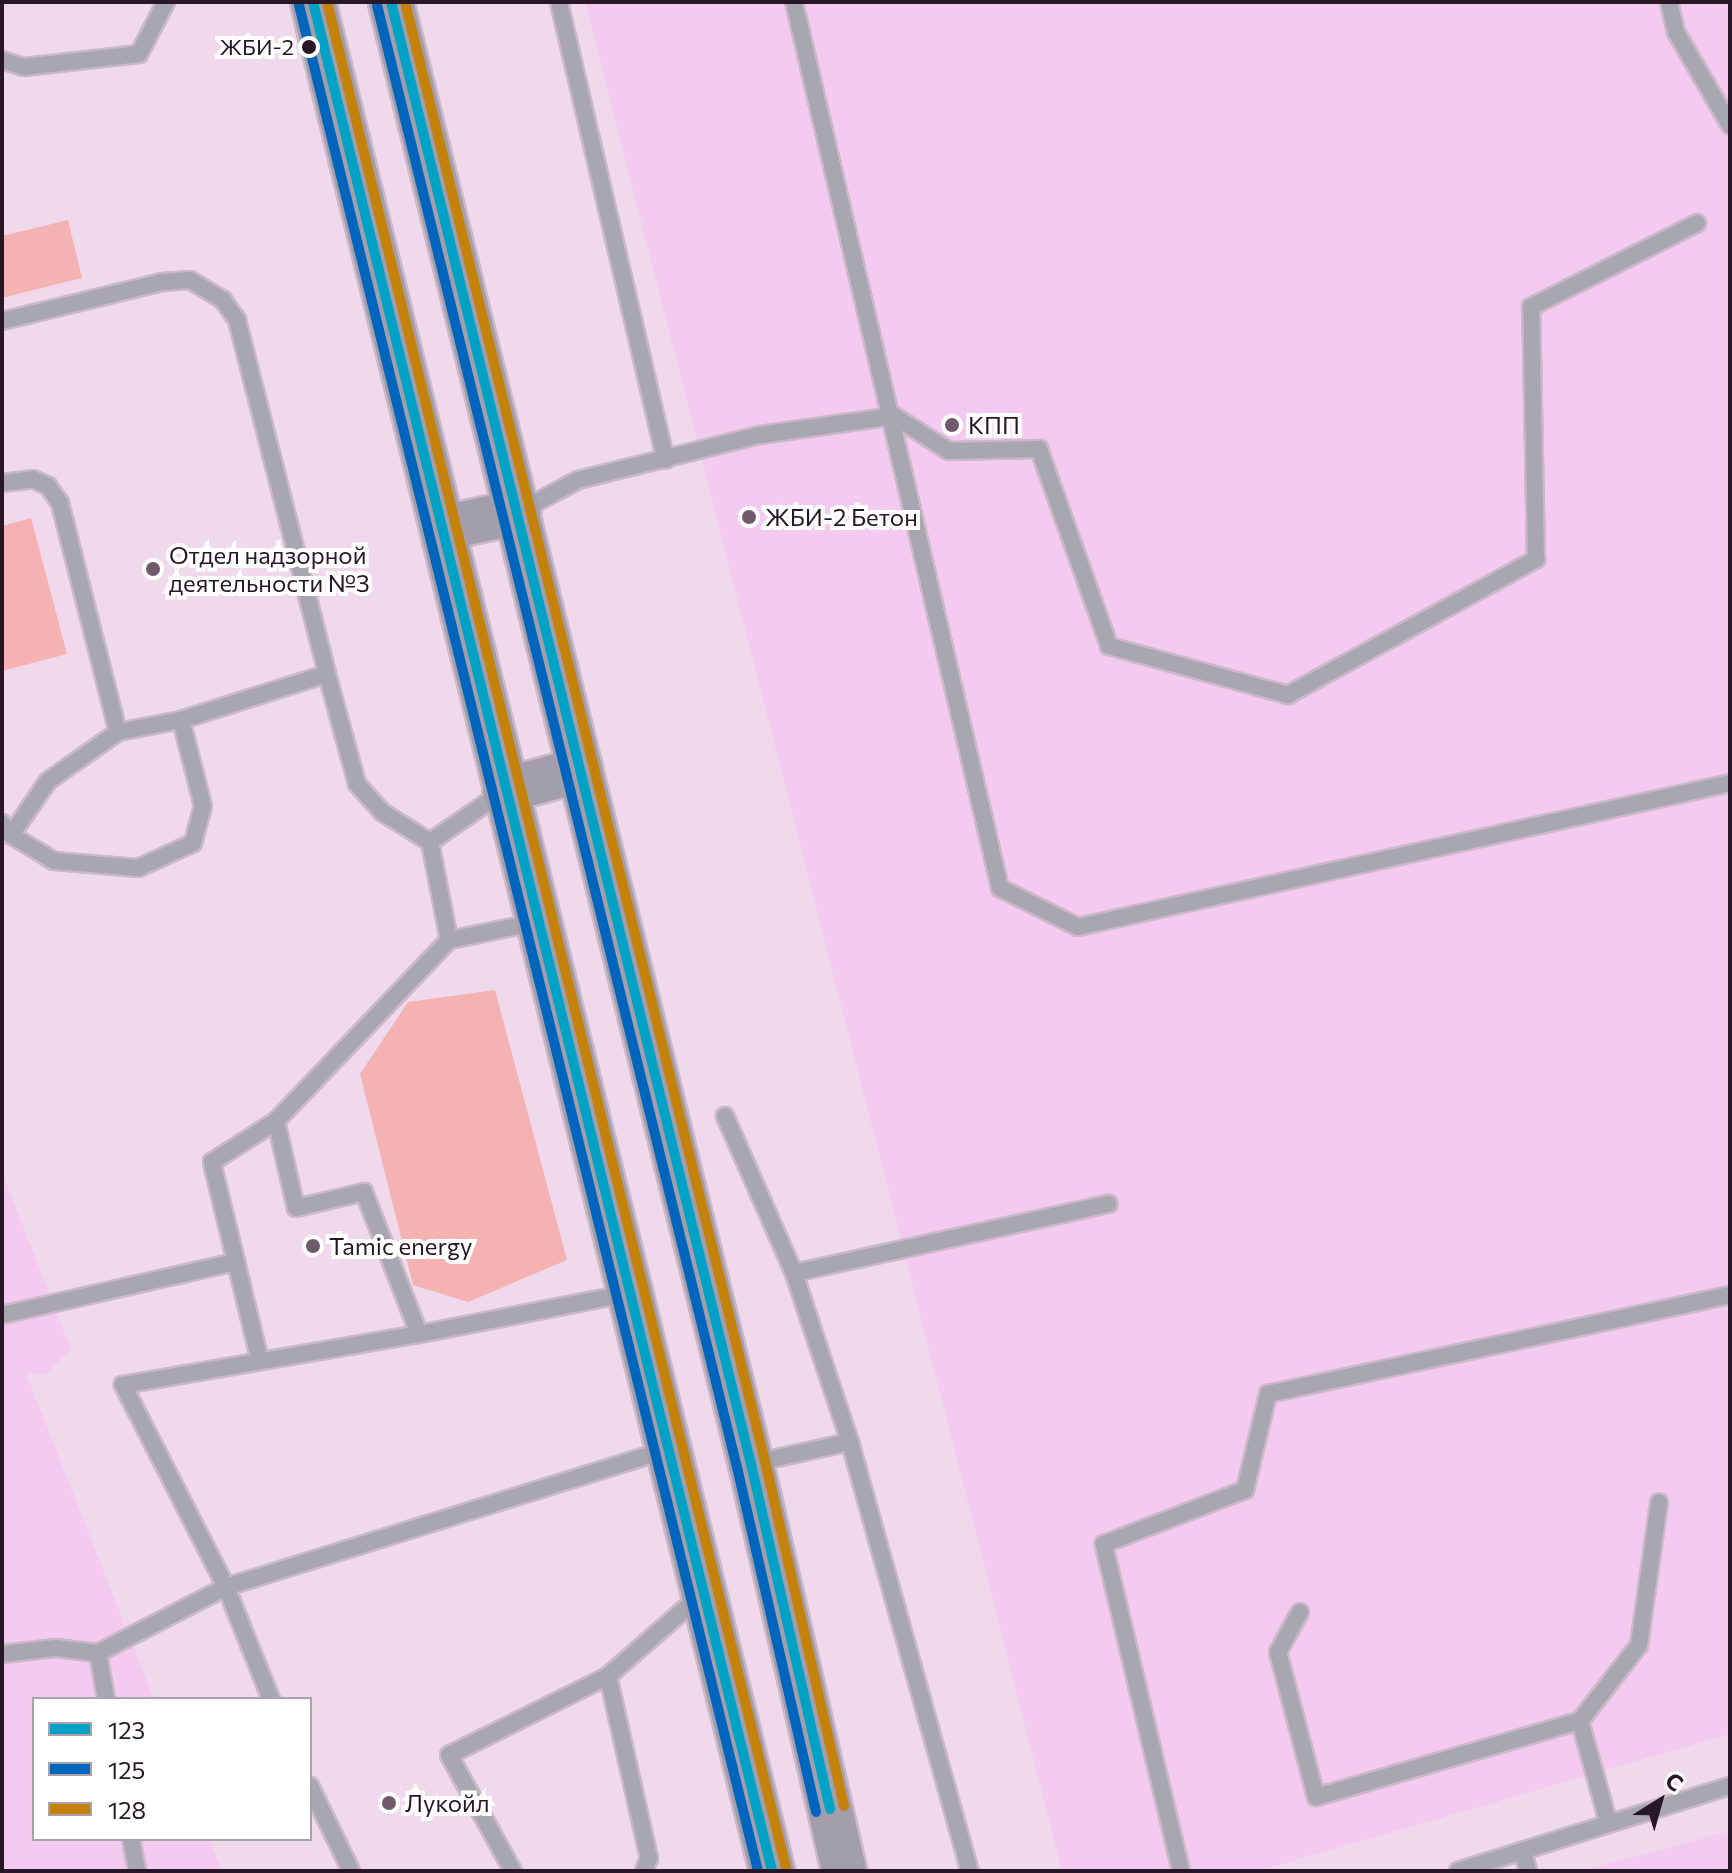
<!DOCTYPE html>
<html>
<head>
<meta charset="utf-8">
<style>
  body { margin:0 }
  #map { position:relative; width:1732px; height:1873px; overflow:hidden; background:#f0d9ed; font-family:Commissioner,sans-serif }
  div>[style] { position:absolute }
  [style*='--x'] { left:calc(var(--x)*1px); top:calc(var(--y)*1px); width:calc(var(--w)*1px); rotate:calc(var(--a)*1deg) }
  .built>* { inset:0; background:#f4caf0 }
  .green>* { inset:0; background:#f4b2b3 }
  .roads { filter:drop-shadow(2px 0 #cbb8c8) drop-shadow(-2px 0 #cbb8c8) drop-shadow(0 2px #cbb8c8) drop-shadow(0 -2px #cbb8c8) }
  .lane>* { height:16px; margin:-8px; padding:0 8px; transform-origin:8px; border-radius:8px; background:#a8a7b1 }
  .primary>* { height:44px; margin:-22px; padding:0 22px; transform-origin:22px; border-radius:22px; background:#a29eac }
  .bus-1>* { height:10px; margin:-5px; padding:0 5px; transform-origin:5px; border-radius:5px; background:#02a2c6 }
  .bus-2>* { height:10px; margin:-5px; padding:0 5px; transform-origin:5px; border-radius:5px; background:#0065bd }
  .bus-3>* { height:10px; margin:-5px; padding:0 5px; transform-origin:5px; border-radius:5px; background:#c4820a }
  .dots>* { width:22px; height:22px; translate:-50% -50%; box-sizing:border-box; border:4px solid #fff; border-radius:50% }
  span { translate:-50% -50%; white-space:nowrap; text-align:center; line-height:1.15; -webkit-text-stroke:8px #fff; paint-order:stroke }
  .bus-label { font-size:22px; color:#291627 }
  .right { translate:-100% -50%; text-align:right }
  .poi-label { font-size:24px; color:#291627 }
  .left { translate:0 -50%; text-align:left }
  .frame { position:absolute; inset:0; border:4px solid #291627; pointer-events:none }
  .legend { position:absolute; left:32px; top:1697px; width:280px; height:144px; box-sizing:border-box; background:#fff; border:2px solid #a9a2a9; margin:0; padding:10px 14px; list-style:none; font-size:24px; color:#291627 }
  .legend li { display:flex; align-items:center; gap:16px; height:40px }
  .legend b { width:40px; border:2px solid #a9a2a9 }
  .north { position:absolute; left:1620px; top:1761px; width:80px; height:80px; -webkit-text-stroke:6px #fff; paint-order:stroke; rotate:37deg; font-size:22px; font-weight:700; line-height:32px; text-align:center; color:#291627 }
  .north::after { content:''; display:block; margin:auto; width:28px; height:36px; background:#291627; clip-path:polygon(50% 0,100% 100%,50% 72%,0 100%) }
</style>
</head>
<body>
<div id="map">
  <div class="built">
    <div style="clip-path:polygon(585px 2px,1730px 2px,1730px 1734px,1258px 1871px,1062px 1871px)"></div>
    <div style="clip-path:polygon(2px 1172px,71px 1349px,46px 1374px,26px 1373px,154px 1699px,34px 1699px,34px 1839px,209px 1839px,222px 1871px,2px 1871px)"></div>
    <div style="clip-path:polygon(1730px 1831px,1730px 1871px,1582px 1871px)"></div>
  </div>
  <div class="green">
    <div style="clip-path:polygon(68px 220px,82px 278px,2px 298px,2px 236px)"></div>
    <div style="clip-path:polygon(31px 518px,67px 654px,2px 671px,2px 526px)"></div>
    <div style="clip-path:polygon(495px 990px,567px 1260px,468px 1302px,413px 1285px,360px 1074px,408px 1002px)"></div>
  </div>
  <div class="roads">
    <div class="lane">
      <div style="--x:559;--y:2;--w:470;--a:76.9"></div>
      <div style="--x:794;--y:2;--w:910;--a:76.91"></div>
      <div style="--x:1000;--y:888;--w:87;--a:26.6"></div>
      <div style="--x:1078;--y:927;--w:668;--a:-12.45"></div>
      <div style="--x:1669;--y:2;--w:31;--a:77"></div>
      <div style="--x:1676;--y:32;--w:108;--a:59.9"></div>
      <div style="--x:2;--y:60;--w:23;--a:18"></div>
      <div style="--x:24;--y:67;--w:116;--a:-6.4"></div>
      <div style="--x:139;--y:54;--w:59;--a:-62.6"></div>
      <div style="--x:2;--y:321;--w:165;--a:-13.7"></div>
      <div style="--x:162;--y:282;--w:28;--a:-4"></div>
      <div style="--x:190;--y:280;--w:39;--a:31"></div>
      <div style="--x:223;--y:300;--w:24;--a:55"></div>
      <div style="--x:237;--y:320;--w:365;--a:75.7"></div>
      <div style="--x:2;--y:483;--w:31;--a:-7"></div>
      <div style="--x:33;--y:479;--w:17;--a:25"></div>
      <div style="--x:48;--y:486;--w:21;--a:55"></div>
      <div style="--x:60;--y:503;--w:236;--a:75.8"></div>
      <div style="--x:520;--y:511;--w:66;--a:-28.1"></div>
      <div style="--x:578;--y:480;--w:187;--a:-13.9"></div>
      <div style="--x:760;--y:435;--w:135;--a:-8.1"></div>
      <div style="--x:894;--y:416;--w:65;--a:32.5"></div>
      <div style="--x:949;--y:451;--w:90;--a:-1.3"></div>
      <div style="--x:1039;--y:449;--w:209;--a:70.4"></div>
      <div style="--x:1109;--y:646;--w:186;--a:15.3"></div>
      <div style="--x:1288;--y:695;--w:283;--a:-28.7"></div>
      <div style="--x:1536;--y:559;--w:252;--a:-91.1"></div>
      <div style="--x:1531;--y:307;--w:186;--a:-26.8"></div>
      <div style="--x:2;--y:823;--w:15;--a:53"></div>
      <div style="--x:11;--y:835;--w:50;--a:31.2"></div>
      <div style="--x:54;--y:861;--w:84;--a:4.8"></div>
      <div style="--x:138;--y:868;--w:60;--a:-24.4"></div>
      <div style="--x:193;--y:843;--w:38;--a:-75"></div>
      <div style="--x:203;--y:806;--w:89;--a:-104.3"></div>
      <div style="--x:11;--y:835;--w:65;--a:-55.6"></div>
      <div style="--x:48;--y:781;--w:85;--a:-35"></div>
      <div style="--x:118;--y:732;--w:64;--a:-10.8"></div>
      <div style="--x:181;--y:720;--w:153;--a:-17.5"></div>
      <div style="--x:327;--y:674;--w:114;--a:74.7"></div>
      <div style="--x:357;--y:784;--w:38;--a:48"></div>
      <div style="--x:382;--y:812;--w:57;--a:32"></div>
      <div style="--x:430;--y:842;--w:90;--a:-34.6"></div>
      <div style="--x:430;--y:842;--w:100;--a:79"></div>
      <div style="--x:537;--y:922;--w:90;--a:168.4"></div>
      <div style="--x:449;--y:940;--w:250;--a:133.7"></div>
      <div style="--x:276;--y:1121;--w:89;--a:77.1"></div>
      <div style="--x:296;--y:1208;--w:70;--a:-13.2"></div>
      <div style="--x:364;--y:1192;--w:152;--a:68.8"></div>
      <div style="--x:419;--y:1334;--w:214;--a:-11"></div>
      <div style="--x:725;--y:1116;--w:171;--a:66.3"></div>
      <div style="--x:794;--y:1273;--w:178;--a:71.7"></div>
      <div style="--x:850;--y:1442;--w:445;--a:74.4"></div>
      <div style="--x:794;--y:1273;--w:322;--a:-12.4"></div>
      <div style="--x:2;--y:1315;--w:240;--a:-12.8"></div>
      <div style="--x:260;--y:1361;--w:205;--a:-103.6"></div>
      <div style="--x:212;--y:1162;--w:76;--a:-32.6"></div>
      <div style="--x:754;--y:1463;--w:98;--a:-12.3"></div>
      <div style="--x:1300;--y:1612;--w:46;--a:118.8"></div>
      <div style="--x:1278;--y:1652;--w:150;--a:75.3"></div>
      <div style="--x:1316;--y:1797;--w:275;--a:-16.1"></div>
      <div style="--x:1580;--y:1721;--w:96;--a:-52.2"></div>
      <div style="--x:1639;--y:1645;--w:144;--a:-82"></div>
      <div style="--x:2;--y:1654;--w:54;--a:-6.3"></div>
      <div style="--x:56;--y:1648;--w:42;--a:6.8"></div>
      <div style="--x:608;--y:1676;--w:187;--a:77.3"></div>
      <div style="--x:649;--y:1858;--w:14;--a:111"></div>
      <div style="--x:106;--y:1699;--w:47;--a:-99.9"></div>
      <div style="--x:98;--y:1653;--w:144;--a:-27.3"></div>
      <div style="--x:226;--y:1587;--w:464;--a:-17.3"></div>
      <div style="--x:271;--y:1699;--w:121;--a:-111.9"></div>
      <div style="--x:226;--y:1587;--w:227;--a:-117"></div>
      <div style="--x:123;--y:1385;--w:300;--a:-9.8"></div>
      <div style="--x:1580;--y:1721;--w:104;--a:74.4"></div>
      <div style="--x:310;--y:1786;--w:94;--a:64.2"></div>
      <div style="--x:131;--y:1839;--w:33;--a:79"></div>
      <div style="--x:1523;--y:1853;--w:19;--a:74"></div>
      <div style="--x:513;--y:1871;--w:132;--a:-118.9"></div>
      <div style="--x:449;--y:1755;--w:178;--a:-26.4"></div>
      <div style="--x:608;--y:1676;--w:123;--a:-41.1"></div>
      <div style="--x:1181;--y:1871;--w:336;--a:-103.3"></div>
      <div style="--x:1104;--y:1544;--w:151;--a:-21"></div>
      <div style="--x:1245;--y:1490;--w:99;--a:-76.5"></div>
      <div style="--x:1268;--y:1394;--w:472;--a:-12.1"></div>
      <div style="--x:1458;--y:1871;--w:285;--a:-17.4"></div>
    </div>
    <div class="primary">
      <div style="--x:313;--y:2;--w:1925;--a:76.2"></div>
      <div style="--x:391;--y:2;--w:1506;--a:76.17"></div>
      <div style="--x:751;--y:1464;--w:417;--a:77.1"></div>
      <div style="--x:443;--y:528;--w:77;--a:-12"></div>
      <div style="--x:505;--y:790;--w:78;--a:-14.9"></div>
    </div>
  </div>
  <div class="bus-1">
    <div style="--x:313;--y:2;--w:1925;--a:76.2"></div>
    <div style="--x:391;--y:2;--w:1506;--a:76.17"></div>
    <div style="--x:751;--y:1464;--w:354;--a:77.1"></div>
  </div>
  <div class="bus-2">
    <div style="--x:299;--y:5;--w:1922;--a:76.18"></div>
    <div style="--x:377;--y:5;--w:1506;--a:76.17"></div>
    <div style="--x:737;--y:1467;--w:354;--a:77.1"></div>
  </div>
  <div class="bus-3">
    <div style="--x:327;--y:2;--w:1922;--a:76.18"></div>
    <div style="--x:405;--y:2;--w:1503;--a:76.14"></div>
    <div style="--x:765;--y:1461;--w:354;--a:77.1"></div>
  </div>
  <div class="dots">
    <div style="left:309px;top:47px;background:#291627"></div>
    <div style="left:952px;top:425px;background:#6f5a6c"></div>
    <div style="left:749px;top:517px;background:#6f5a6c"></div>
    <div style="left:153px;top:569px;background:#6f5a6c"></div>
    <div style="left:313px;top:1246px;background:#6f5a6c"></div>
    <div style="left:389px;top:1803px;background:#6f5a6c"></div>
  </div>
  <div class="bus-label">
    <span class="right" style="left:294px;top:47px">ЖБИ-2</span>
  </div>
  <div class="poi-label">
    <span class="left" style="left:968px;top:425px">КПП</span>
    <span class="left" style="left:765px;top:517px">ЖБИ-2 Бетон</span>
    <span class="left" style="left:169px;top:569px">Отдел надзорной<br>деятельности №3</span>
    <span class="left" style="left:329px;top:1246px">Tamic energy</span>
    <span class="left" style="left:405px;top:1803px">Лукойл</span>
  </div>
  <div class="frame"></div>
  <ul class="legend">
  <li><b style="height:10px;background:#02a2c6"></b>123</li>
  <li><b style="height:10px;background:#0065bd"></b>125</li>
  <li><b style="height:10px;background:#c4820a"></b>128</li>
  </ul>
  <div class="north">С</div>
</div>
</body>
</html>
